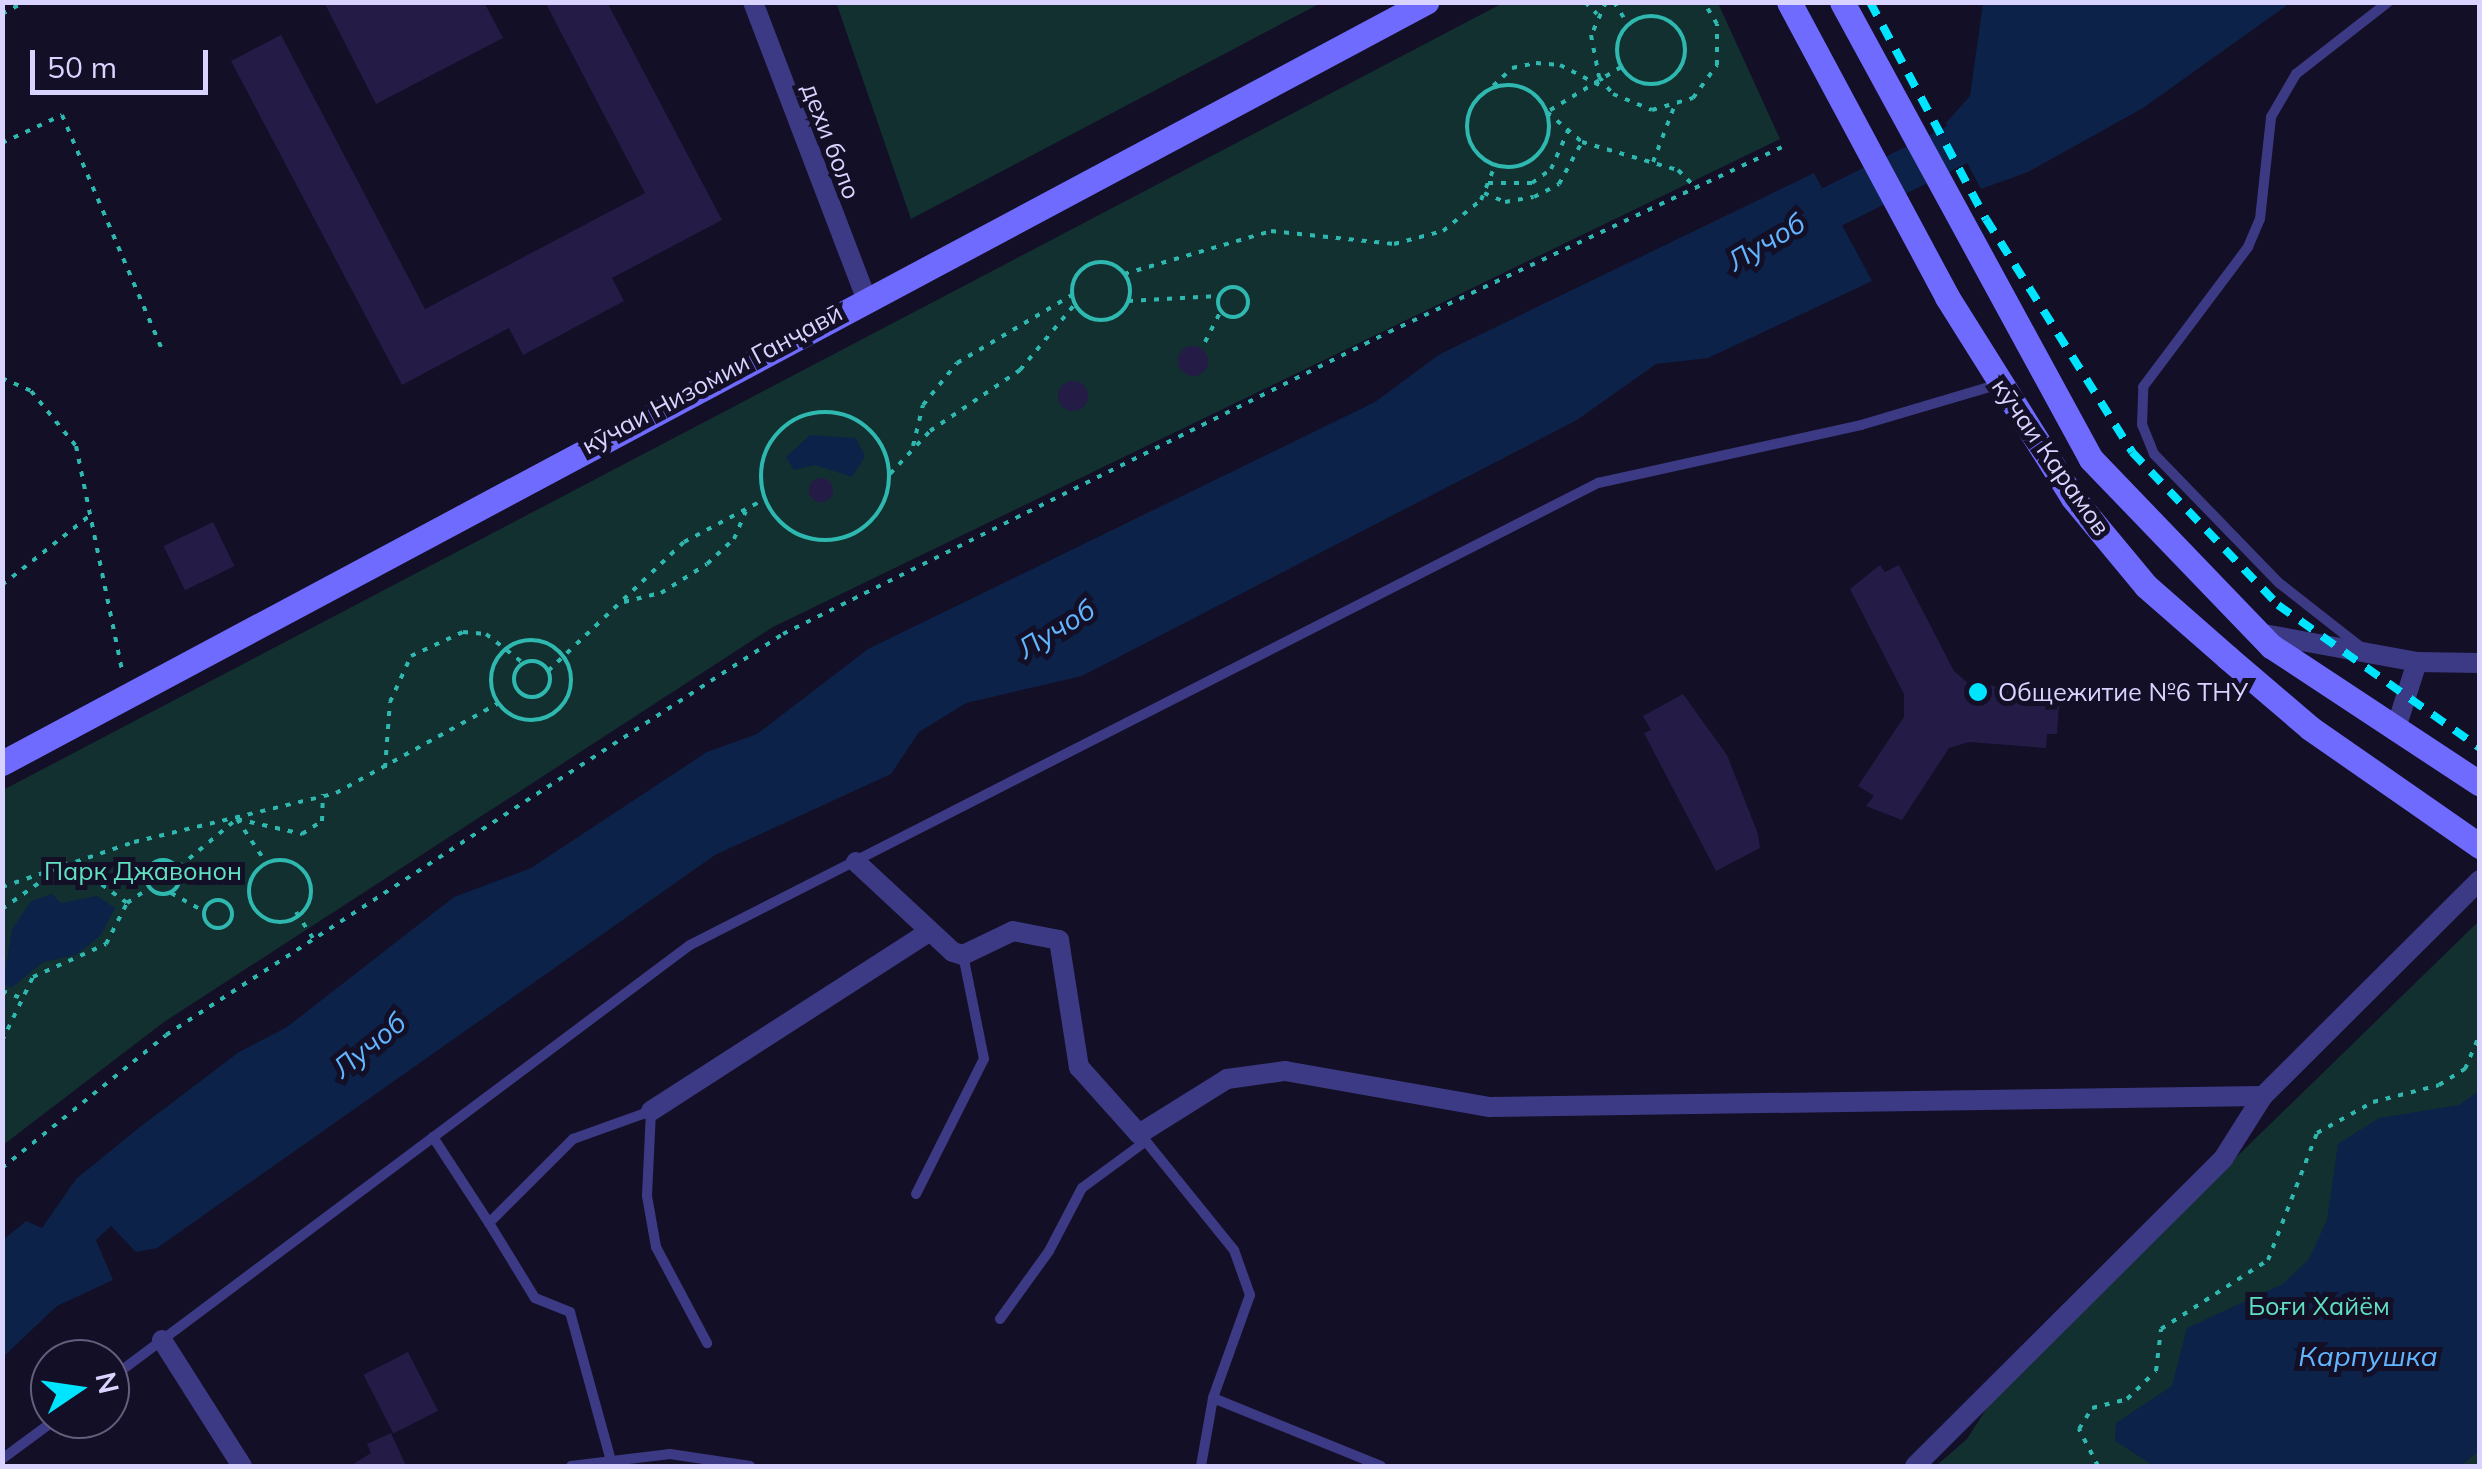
<!DOCTYPE html>
<html>
<head>
<meta charset="utf-8">
<style>
  body { margin:0 }
  #map { position:relative; width:2482px; height:1469px; overflow:hidden; background:#130f26; font-family:Mulish,sans-serif }
  div>[style] { position:absolute }
  [style*='--x'] { left:calc(var(--x)*1px); top:calc(var(--y)*1px); width:calc(var(--w)*1px); rotate:calc(var(--a)*1deg) }
  .green>* { inset:0; background:#12302f }
  .water>* { inset:0; background:#0c2248 }
  .river>* { height:42px; margin:-21px; padding:0 21px; transform-origin:21px; border-radius:21px; background:#0c2248 }
  .building>* { inset:0; background:#241b47; transform-origin:0 0 }
  .round { border-radius:50% }
  .path>* { height:4px; margin-top:-2px; transform-origin:0; background:repeating-linear-gradient(90deg,#2fb8b0 0 5px,transparent 0 13px) }
  .path>.ring { margin:-2px; padding:0; box-sizing:content-box; background:none; border:4px solid #2fb8b0; border-radius:50% }
  .lane>* { height:10px; margin:-5px; padding:0 5px; transform-origin:5px; border-radius:5px; background:#3d3a85 }
  .street>* { height:20px; margin:-10px; padding:0 10px; transform-origin:10px; border-radius:10px; background:#3d3a85 }
  .secondary>* { height:25px; margin:-12.5px; padding:0 12.5px; transform-origin:12.5px; border-radius:12.5px; background:#6f6bff }
  .rail>* { height:8px; margin-top:-4px; transform-origin:0; background:repeating-linear-gradient(90deg,#00e5ff 0 15px,transparent 0 27px) }
  .dots>* { width:28px; height:28px; translate:-50% -50%; box-sizing:border-box; border:5px solid #130f26; border-radius:50% }
  span { translate:-50% -50%; white-space:nowrap; text-align:center; line-height:1.15; -webkit-text-stroke:10px #130f26; paint-order:stroke }
  .street-label { font-size:25px; color:#d9d4ff }
  .poi-label { font-size:25px; color:#d9d4ff }
  .left { translate:0 -50%; text-align:left }
  .park-label { font-size:25px; color:#5fe0c0 }
  .water-label { font-size:28px; color:#62b6ff; font-style:italic }
  .frame { position:absolute; inset:0; border:5px solid #d9d4ff; pointer-events:none }
  .north { position:absolute; left:30px; top:1339px; width:100px; height:100px; box-sizing:border-box; background:#130f26; border:2px solid #625e7d; border-radius:50%; rotate:77deg; font-size:28px; font-weight:700; line-height:40px; text-align:center; color:#d9d4ff }
  .north::after { content:''; display:block; margin:auto; width:35px; height:45px; background:#00e5ff; clip-path:polygon(50% 0,100% 100%,50% 72%,0 100%) }
  .scale { position:absolute; left:30px; top:50px; width:178px; height:45px; box-sizing:border-box; border:5px solid #d9d4ff; border-top:0; padding-left:12px; font-size:30px; line-height:35px; white-space:nowrap; color:#d9d4ff; -webkit-text-stroke:8px #130f26; paint-order:stroke }
</style>
</head>
<body>
<div id="map">
  <div class="green">
    <div style="clip-path:polygon(836px 2px,1321px 2px,1321px 3px,911px 219px)"></div>
    <div style="clip-path:polygon(1503px 3px,1718px 3px,1780px 139px,773px 627px,164px 1022px,3px 1145px,3px 790px)"></div>
    <div style="clip-path:polygon(2479px 921px,2479px 1466px,1936px 1466px,1967px 1439px,2001px 1386px)"></div>
  </div>
  <div class="water">
    <div style="clip-path:polygon(1983px 3px,1983px 2px,2290px 3px,2143px 108px,2028px 172px,1981px 189px,1946px 123px,1970px 96px)"></div>
    <div style="clip-path:polygon(1814px 173px,1872px 281px,1708px 358px,1656px 364px,1577px 420px,1082px 676px,966px 703px,919px 732px,891px 774px,715px 855px,157px 1248px,136px 1252px,111px 1226px,96px 1240px,113px 1280px,57px 1306px,3px 1357px,3px 1240px,26px 1221px,42px 1228px,76px 1179px,140px 1127px,239px 1052px,287px 1027px,454px 897px,531px 868px,707px 752px,757px 734px,868px 649px,1375px 402px,1440px 354px)"></div>
    <div style="clip-path:polygon(810px 435px,856px 438px,865px 456px,852px 477px,815px 465px,794px 470px,786px 457px)"></div>
    <div style="clip-path:polygon(52px 894px,61px 903px,97px 896px,115px 908px,100px 936px,76px 955px,43px 962px,11px 988px,3px 984px,12px 929px,31px 901px)"></div>
    <div style="clip-path:polygon(2479px 1091px,2479px 1451px,2460px 1466px,2154px 1466px,2115px 1441px,2116px 1423px,2172px 1386px,2187px 1328px,2283px 1284px,2309px 1259px,2327px 1220px,2338px 1144px,2379px 1118px,2459px 1105px)"></div>
  </div>
  <div class="river">
    <div style="--x:1780;--y:233;--w:254;--a:-26.5"></div>
  </div>
  <div class="building">
    <div style="clip-path:polygon(324px 2px,484px 2px,503px 38px,376px 104px)"></div>
    <div style="clip-path:polygon(545px 2px,607px 2px,722px 220px,612px 278px,624px 301px,523px 355px,509px 328px,402px 385px,231px 61px,281px 35px,425px 309px,645px 193px)"></div>
    <div class="round" style="left:1178px;top:346px;width:30px;height:30px"></div>
    <div class="round" style="left:1058px;top:381px;width:30px;height:30px"></div>
    <div class="round" style="left:809px;top:478px;width:24px;height:24px"></div>
    <div style="left:213px;top:522px;width:49px;height:55px;rotate:64deg"></div>
    <div style="clip-path:polygon(1880px 565px,1885px 572px,1899px 565px,1954px 671px,1969px 684px,2052px 690px,2051px 706px,2059px 706px,2057px 734px,2047px 734px,2046px 748px,1969px 742px,1949px 748px,1902px 820px,1866px 806px,1874px 796px,1858px 786px,1904px 717px,1904px 694px,1850px 589px)"></div>
    <div style="clip-path:polygon(1683px 694px,1727px 755px,1758px 834px,1760px 848px,1716px 871px,1644px 733px,1651px 730px,1643px 716px)"></div>
    <div style="left:408px;top:1352px;width:66px;height:50px;rotate:63deg"></div>
    <div style="clip-path:polygon(391px 1433px,406px 1466px,350px 1466px,371px 1453px,367px 1444px)"></div>
  </div>
  <div class="path">
    <div style="--x:1585;--y:2;--w:17;--a:45"></div>
    <div style="--x:1606;--y:2;--w:36;--a:114"></div>
    <div style="--x:1591;--y:35;--w:43;--a:79.2"></div>
    <div style="--x:1599;--y:77;--w:22;--a:51"></div>
    <div style="--x:1613;--y:94;--w:42;--a:22.3"></div>
    <div style="--x:1652;--y:110;--w:43;--a:-16.3"></div>
    <div style="--x:1693;--y:98;--w:41;--a:-54"></div>
    <div style="--x:1717;--y:65;--w:41;--a:-90"></div>
    <div style="--x:1717;--y:24;--w:26;--a:-121"></div>
    <div style="--x:1614;--y:2;--w:26;--a:58"></div>
    <div style="--x:2;--y:14;--w:26;--a:-28"></div>
    <div class="ring" style="left:1617px;top:16px;width:64px;height:64px"></div>
    <div style="--x:1621;--y:67;--w:87;--a:148.7"></div>
    <div style="--x:1547;--y:112;--w:46;--a:40.6"></div>
    <div style="--x:1582;--y:142;--w:100;--a:16.3"></div>
    <div style="--x:1678;--y:170;--w:24;--a:45"></div>
    <div class="ring" style="left:1467px;top:85px;width:78px;height:78px"></div>
    <div style="--x:1493;--y:86;--w:26;--a:-43"></div>
    <div style="--x:1512;--y:68;--w:25;--a:-12"></div>
    <div style="--x:1536;--y:63;--w:24;--a:5"></div>
    <div style="--x:1560;--y:65;--w:51;--a:27.1"></div>
    <div style="--x:2;--y:143;--w:66;--a:-25"></div>
    <div style="--x:62;--y:115;--w:255;--a:66.9"></div>
    <div style="--x:1653;--y:162;--w:59;--a:-69.1"></div>
    <div style="--x:1488;--y:183;--w:44;--a:0"></div>
    <div style="--x:1532;--y:183;--w:24;--a:-36"></div>
    <div style="--x:1551;--y:169;--w:42;--a:-65.9"></div>
    <div style="--x:1484;--y:193;--w:23;--a:23"></div>
    <div style="--x:1505;--y:202;--w:29;--a:-10"></div>
    <div style="--x:1534;--y:197;--w:28;--a:-27"></div>
    <div style="--x:1559;--y:184;--w:48;--a:-61.3"></div>
    <div class="ring" style="left:1072px;top:262px;width:54px;height:54px"></div>
    <div style="--x:1124;--y:274;--w:153;--a:-16.3"></div>
    <div style="--x:1271;--y:231;--w:124;--a:6"></div>
    <div style="--x:1394;--y:244;--w:51;--a:-14.9"></div>
    <div style="--x:1443;--y:231;--w:49;--a:-39.2"></div>
    <div style="--x:1481;--y:200;--w:37;--a:-68"></div>
    <div class="ring" style="left:1218px;top:287px;width:26px;height:26px"></div>
    <div style="--x:1128;--y:301;--w:90;--a:-3.2"></div>
    <div style="--x:1205;--y:342;--w:36;--a:-63"></div>
    <div style="--x:2;--y:378;--w:32;--a:24"></div>
    <div style="--x:31;--y:391;--w:71;--a:50.7"></div>
    <div style="--x:76;--y:446;--w:233;--a:78.4"></div>
    <div class="ring" style="left:761px;top:412px;width:124px;height:124px"></div>
    <div style="--x:913;--y:446;--w:42;--a:-76.3"></div>
    <div style="--x:923;--y:405;--w:54;--a:-51"></div>
    <div style="--x:957;--y:363;--w:134;--a:-30.6"></div>
    <div style="--x:890;--y:474;--w:59;--a:-47.1"></div>
    <div style="--x:930;--y:431;--w:109;--a:-34.1"></div>
    <div style="--x:1020;--y:370;--w:86;--a:-50.2"></div>
    <div style="--x:2;--y:585;--w:117;--a:-38.4"></div>
    <div style="--x:624;--y:602;--w:38;--a:-14"></div>
    <div style="--x:661;--y:593;--w:54;--a:-32.2"></div>
    <div style="--x:707;--y:564;--w:37;--a:-43"></div>
    <div style="--x:734;--y:539;--w:30;--a:-67"></div>
    <div class="ring" style="left:491px;top:640px;width:76px;height:76px"></div>
    <div class="ring" style="left:514px;top:661px;width:32px;height:32px"></div>
    <div style="--x:548;--y:671;--w:187;--a:-43.5"></div>
    <div style="--x:684;--y:542;--w:92;--a:-28"></div>
    <div style="--x:385;--y:768;--w:66;--a:-85.7"></div>
    <div style="--x:390;--y:702;--w:51;--a:-65.5"></div>
    <div style="--x:411;--y:656;--w:57;--a:-24.8"></div>
    <div style="--x:463;--y:632;--w:23;--a:5"></div>
    <div style="--x:486;--y:634;--w:47;--a:38.1"></div>
    <div style="--x:237;--y:819;--w:67;--a:13"></div>
    <div style="--x:302;--y:834;--w:24;--a:-33"></div>
    <div style="--x:322;--y:821;--w:27;--a:-88"></div>
    <div style="--x:237;--y:819;--w:54;--a:56.3"></div>
    <div class="ring" style="left:146px;top:860px;width:30px;height:30px"></div>
    <div class="ring" style="left:249px;top:860px;width:58px;height:58px"></div>
    <div style="--x:179;--y:867;--w:70;--a:-39.8"></div>
    <div style="--x:62;--y:869;--w:30;--a:15"></div>
    <div style="--x:91;--y:877;--w:44;--a:35.8"></div>
    <div style="--x:2;--y:887;--w:139;--a:-18.8"></div>
    <div style="--x:134;--y:842;--w:208;--a:-13.6"></div>
    <div style="--x:336;--y:793;--w:186;--a:-28.9"></div>
    <div style="--x:171;--y:893;--w:38;--a:29"></div>
    <div class="ring" style="left:204px;top:900px;width:24px;height:24px"></div>
    <div style="--x:2;--y:909;--w:80;--a:-35.3"></div>
    <div style="--x:296;--y:912;--w:31;--a:57"></div>
    <div style="--x:2;--y:991;--w:20;--a:20"></div>
    <div style="--x:2;--y:1041;--w:71;--a:-64.2"></div>
    <div style="--x:33;--y:977;--w:80;--a:-24.3"></div>
    <div style="--x:106;--y:944;--w:46;--a:-62.9"></div>
    <div style="--x:127;--y:903;--w:27;--a:-34"></div>
    <div style="--x:2;--y:1168;--w:211;--a:-39"></div>
    <div style="--x:166;--y:1035;--w:736;--a:-33.02"></div>
    <div style="--x:783;--y:634;--w:677;--a:-26.49"></div>
    <div style="--x:1389;--y:332;--w:438;--a:-25.2"></div>
    <div style="--x:2098;--y:1466;--w:42;--a:-117.2"></div>
    <div style="--x:2079;--y:1429;--w:25;--a:-58"></div>
    <div style="--x:2092;--y:1408;--w:36;--a:-14"></div>
    <div style="--x:2127;--y:1399;--w:40;--a:-44"></div>
    <div style="--x:2156;--y:1371;--w:42;--a:-83.2"></div>
    <div style="--x:2161;--y:1329;--w:127;--a:-32.8"></div>
    <div style="--x:2268;--y:1260;--w:136;--a:-68.9"></div>
    <div style="--x:2317;--y:1133;--w:64;--a:-29"></div>
    <div style="--x:2373;--y:1102;--w:68;--a:-14.4"></div>
    <div style="--x:2439;--y:1085;--w:31;--a:-32"></div>
    <div style="--x:2465;--y:1069;--w:38;--a:-67"></div>
  </div>
  <div class="lane">
    <div style="--x:2362;--y:648;--w:105;--a:-141.9"></div>
    <div style="--x:2279;--y:583;--w:180;--a:-134.1"></div>
    <div style="--x:2154;--y:454;--w:31;--a:-112"></div>
    <div style="--x:2142;--y:425;--w:38;--a:-88"></div>
    <div style="--x:2143;--y:387;--w:175;--a:-53.1"></div>
    <div style="--x:2248;--y:247;--w:30;--a:-67"></div>
    <div style="--x:2260;--y:219;--w:103;--a:-83.8"></div>
    <div style="--x:2271;--y:117;--w:50;--a:-59.8"></div>
    <div style="--x:2296;--y:74;--w:117;--a:-38"></div>
    <div style="--x:1140;--y:1134;--w:149;--a:51"></div>
    <div style="--x:1234;--y:1250;--w:48;--a:70.4"></div>
    <div style="--x:1250;--y:1295;--w:109;--a:109.8"></div>
    <div style="--x:1213;--y:1398;--w:69;--a:100"></div>
    <div style="--x:433;--y:1137;--w:103;--a:56.9"></div>
    <div style="--x:489;--y:1223;--w:119;--a:-45"></div>
    <div style="--x:573;--y:1139;--w:83;--a:-19.7"></div>
    <div style="--x:651;--y:1111;--w:85;--a:92.7"></div>
    <div style="--x:647;--y:1196;--w:52;--a:80"></div>
    <div style="--x:656;--y:1247;--w:109;--a:62"></div>
    <div style="--x:916;--y:1194;--w:151;--a:-63.3"></div>
    <div style="--x:984;--y:1059;--w:106;--a:-101.4"></div>
    <div style="--x:489;--y:1223;--w:88;--a:58.5"></div>
    <div style="--x:535;--y:1298;--w:38;--a:22"></div>
    <div style="--x:570;--y:1312;--w:150;--a:74.6"></div>
    <div style="--x:1000;--y:1319;--w:84;--a:-54.2"></div>
    <div style="--x:1049;--y:1251;--w:71;--a:-62.4"></div>
    <div style="--x:1082;--y:1188;--w:79;--a:-36.3"></div>
    <div style="--x:110;--y:1379;--w:724;--a:-36.81"></div>
    <div style="--x:690;--y:945;--w:1019;--a:-26.97"></div>
    <div style="--x:1598;--y:483;--w:269;--a:-12.4"></div>
    <div style="--x:1861;--y:425;--w:144;--a:-16.5"></div>
    <div style="--x:1213;--y:1398;--w:181;--a:22"></div>
    <div style="--x:2;--y:1459;--w:67;--a:-36.5"></div>
    <div style="--x:571;--y:1466;--w:100;--a:-6.9"></div>
    <div style="--x:670;--y:1454;--w:81;--a:8.5"></div>
  </div>
  <div class="street">
    <div style="--x:753;--y:2;--w:315;--a:69.1"></div>
    <div style="--x:2258;--y:633;--w:162;--a:10.3"></div>
    <div style="--x:2417;--y:662;--w:63;--a:0.9"></div>
    <div style="--x:2395;--y:731;--w:72;--a:-72.3"></div>
    <div style="--x:856;--y:862;--w:132;--a:42.9"></div>
    <div style="--x:953;--y:952;--w:10;--a:17"></div>
    <div style="--x:963;--y:955;--w:55;--a:-25.6"></div>
    <div style="--x:1013;--y:931;--w:47;--a:11.1"></div>
    <div style="--x:1059;--y:940;--w:129;--a:81.1"></div>
    <div style="--x:1079;--y:1067;--w:90;--a:48.2"></div>
    <div style="--x:1139;--y:1134;--w:104;--a:-32"></div>
    <div style="--x:1227;--y:1079;--w:59;--a:-7.9"></div>
    <div style="--x:1285;--y:1071;--w:208;--a:10"></div>
    <div style="--x:1490;--y:1107;--w:773;--a:-0.82"></div>
    <div style="--x:651;--y:1111;--w:327;--a:-32.8"></div>
    <div style="--x:162;--y:1340;--w:149;--a:57.6"></div>
    <div style="--x:1915;--y:1466;--w:435;--a:-44.9"></div>
    <div style="--x:2223;--y:1159;--w:75;--a:-57.6"></div>
    <div style="--x:2263;--y:1096;--w:306;--a:-44.9"></div>
  </div>
  <div class="secondary">
    <div style="--x:1789;--y:2;--w:335;--a:61.8"></div>
    <div style="--x:1947;--y:297;--w:237;--a:57.9"></div>
    <div style="--x:2073;--y:498;--w:114;--a:50.3"></div>
    <div style="--x:2146;--y:586;--w:108;--a:41.2"></div>
    <div style="--x:2227;--y:657;--w:109;--a:40.5"></div>
    <div style="--x:2310;--y:728;--w:207;--a:34.8"></div>
    <div style="--x:1842;--y:2;--w:520;--a:61.42"></div>
    <div style="--x:2091;--y:459;--w:260;--a:46.1"></div>
    <div style="--x:2271;--y:646;--w:250;--a:33.4"></div>
    <div style="--x:2;--y:763;--w:1615;--a:-28.12"></div>
  </div>
  <div class="rail">
    <div style="--x:1870;--y:2;--w:246;--a:61.9"></div>
    <div style="--x:1986;--y:219;--w:275;--a:57.9"></div>
    <div style="--x:2132;--y:452;--w:211;--a:46.3"></div>
    <div style="--x:2278;--y:605;--w:247;--a:35.3"></div>
  </div>
  <div class="dots">
    <div style="left:1978px;top:692px;background:#00e5ff"></div>
  </div>
  <div class="street-label">
    <span style="left:831px;top:141px;rotate:69deg">дехи боло</span>
    <span style="left:712px;top:379px;rotate:-28deg">кӯчаи Низомии Ганҷавӣ</span>
    <span style="left:2051px;top:457px;rotate:55deg">кӯчаи Карамов</span>
  </div>
  <div class="poi-label">
    <span class="left" style="left:1998px;top:692px">Общежитие №6 ТНУ</span>
  </div>
  <div class="park-label">
    <span style="left:143px;top:871px">Парк Джавонон</span>
    <span style="left:2319px;top:1306px">Боғи Хайём</span>
  </div>
  <div class="water-label">
    <span style="left:1766px;top:242px;rotate:-31deg">Лучоб</span>
    <span style="left:1056px;top:629px;rotate:-32deg">Лучоб</span>
    <span style="left:369px;top:1045px;rotate:-39deg">Лучоб</span>
    <span style="left:2368px;top:1356px">Карпушка</span>
  </div>
  <div class="frame"></div>
  <div class="north">N</div>
  <div class="scale">50 m</div>
</div>
</body>
</html>
